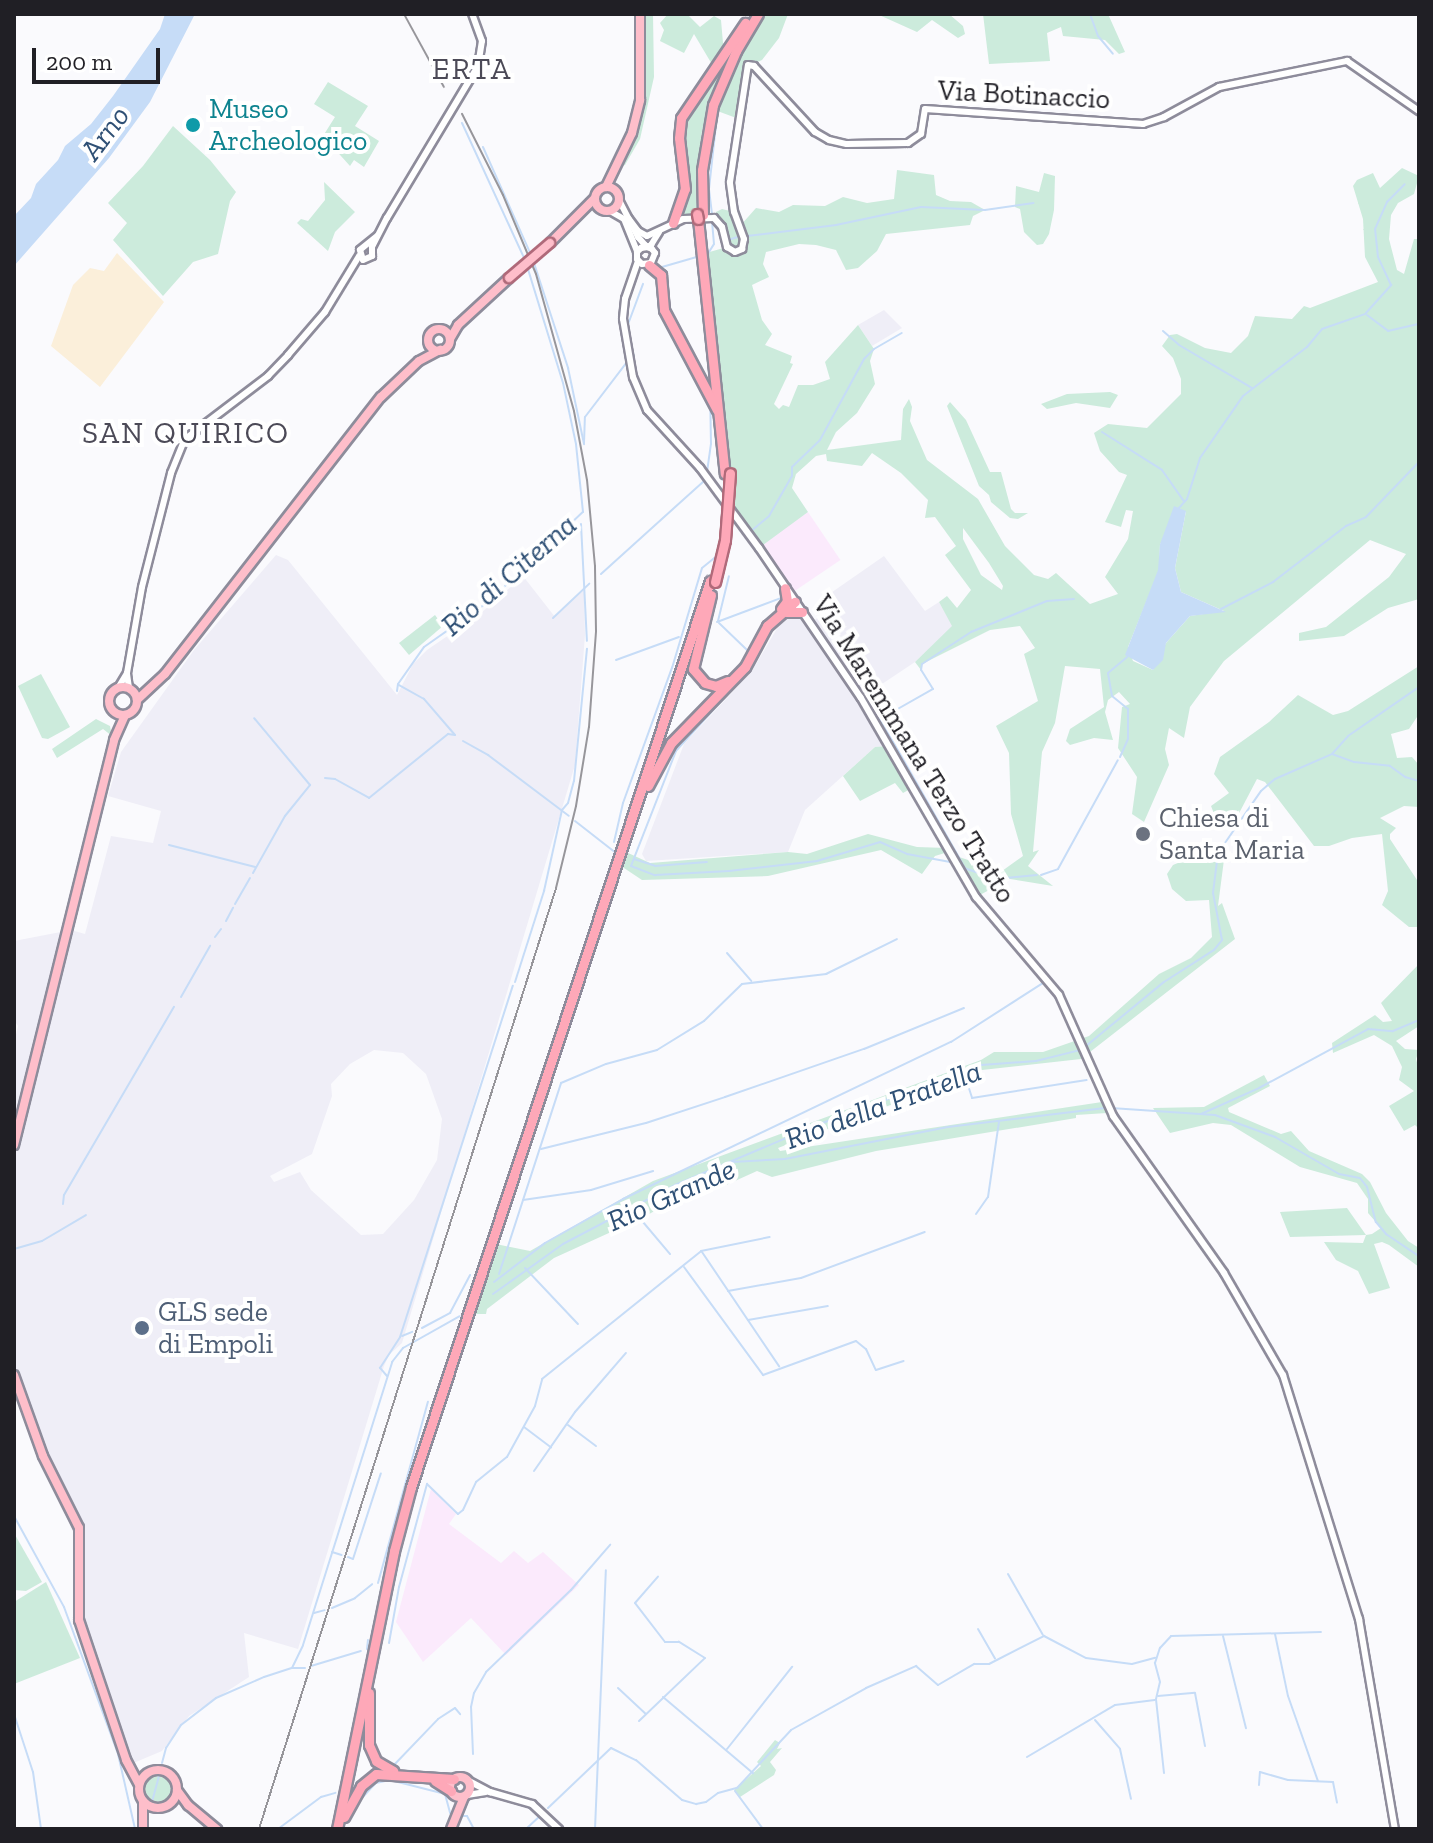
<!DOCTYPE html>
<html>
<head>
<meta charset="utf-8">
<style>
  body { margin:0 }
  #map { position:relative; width:1433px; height:1843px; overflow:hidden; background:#fafafd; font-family:"Zilla Slab",serif }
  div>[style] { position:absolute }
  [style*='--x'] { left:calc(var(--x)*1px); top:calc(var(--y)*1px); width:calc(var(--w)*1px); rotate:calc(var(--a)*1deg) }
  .commercial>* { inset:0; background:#fbeafc; transform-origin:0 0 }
  .built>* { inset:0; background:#efeef7 }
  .education>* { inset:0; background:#fbefda }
  .green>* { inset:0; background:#ccebdc }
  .round { border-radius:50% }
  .water>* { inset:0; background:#c6dcf7 }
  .stream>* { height:2px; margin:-1px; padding:0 1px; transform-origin:1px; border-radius:1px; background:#c6dcf7 }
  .roads { filter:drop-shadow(2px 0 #8e8c9b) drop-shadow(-2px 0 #8e8c9b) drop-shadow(0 2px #8e8c9b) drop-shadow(0 -2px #8e8c9b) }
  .tertiary>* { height:6px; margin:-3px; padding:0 3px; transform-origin:3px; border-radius:3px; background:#fff }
  .primary>* { height:8px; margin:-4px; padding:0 4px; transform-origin:4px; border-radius:4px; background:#febeca }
  .primary>.ring { margin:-4px; padding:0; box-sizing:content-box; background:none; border:8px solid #febeca; border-radius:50% }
  .trunk>* { height:9px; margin:-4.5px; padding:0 4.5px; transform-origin:4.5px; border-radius:4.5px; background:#fea8b8 }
  .rail>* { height:2px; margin:-1px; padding:0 1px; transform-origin:1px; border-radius:1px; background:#97969b }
  .bridges { filter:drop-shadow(2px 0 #b06a7a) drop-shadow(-2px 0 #b06a7a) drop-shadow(0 2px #b06a7a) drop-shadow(0 -2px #b06a7a) }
  .primary-bridge>* { height:8px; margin:-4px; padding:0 4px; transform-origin:4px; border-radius:4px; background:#febeca }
  .trunk-bridge>* { height:9px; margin:-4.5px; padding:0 4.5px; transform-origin:4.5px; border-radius:4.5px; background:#fea8b8 }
  .dots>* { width:22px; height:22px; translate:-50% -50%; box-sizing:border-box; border:4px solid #fff; border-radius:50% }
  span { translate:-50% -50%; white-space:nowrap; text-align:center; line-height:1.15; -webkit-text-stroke:8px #fff; paint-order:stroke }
  .street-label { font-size:28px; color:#201f25 }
  .culture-label { font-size:28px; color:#0d838f }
  .left { translate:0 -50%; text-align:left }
  .worship-label { font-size:28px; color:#5b616d }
  .service-label { font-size:28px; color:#4e5e75 }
  .neighbourhood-label { font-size:30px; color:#4c4a57; letter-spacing:2px }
  .water-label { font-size:30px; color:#2f5075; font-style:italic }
  .frame { position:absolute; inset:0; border:16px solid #201f25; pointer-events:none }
  .scale { position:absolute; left:32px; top:48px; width:128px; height:36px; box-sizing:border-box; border:4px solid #201f25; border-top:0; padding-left:10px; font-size:24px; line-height:28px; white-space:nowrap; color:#201f25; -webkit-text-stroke:6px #fff; paint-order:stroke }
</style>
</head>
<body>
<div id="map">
  <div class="commercial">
    <div style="left:808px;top:512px;width:58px;height:61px;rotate:56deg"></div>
    <div style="clip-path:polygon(431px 1489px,456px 1514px,449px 1524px,501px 1563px,514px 1551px,528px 1563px,543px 1552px,579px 1585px,506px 1655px,471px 1618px,423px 1662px,396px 1622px)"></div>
  </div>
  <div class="built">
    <div style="clip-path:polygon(884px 310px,902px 328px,872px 346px,858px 325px)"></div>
    <div style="clip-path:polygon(evenodd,276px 555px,288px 560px,397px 695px,413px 664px,427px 650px,481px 613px,523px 576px,555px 617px,584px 588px,585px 635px,575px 765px,402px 1343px,389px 1355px,384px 1366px,298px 1649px,244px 1633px,249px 1677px,189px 1716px,162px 1751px,124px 1767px,78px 1631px,73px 1606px,78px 1558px,76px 1534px,45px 1472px,14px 1382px,14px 1043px,18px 1026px,14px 1020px,14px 941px,71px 930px,85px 934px,111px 836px,153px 843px,161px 811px,108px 796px,121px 752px,194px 650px,276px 555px,374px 1050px,403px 1053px,426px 1074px,442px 1119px,437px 1160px,414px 1200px,383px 1234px,361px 1235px,311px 1190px,300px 1172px,274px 1182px,270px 1176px,312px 1154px,332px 1096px,331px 1084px,350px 1064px,374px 1050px)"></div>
    <div style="clip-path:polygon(884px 556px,925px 611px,939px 602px,953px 626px,915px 662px,861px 698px,888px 746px,875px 747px,805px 810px,788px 852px,646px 861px,642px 854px,684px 744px,752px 671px,782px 620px,802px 612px,811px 623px,831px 607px,825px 597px)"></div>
  </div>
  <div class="education">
    <div style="clip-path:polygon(117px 253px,164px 302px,100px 387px,51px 346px,73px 285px,90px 268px,104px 271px)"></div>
  </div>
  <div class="green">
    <div style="clip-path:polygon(640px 14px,653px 14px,654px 77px,640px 139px,625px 165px,618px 167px,636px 117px)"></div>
    <div style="clip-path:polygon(668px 14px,687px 14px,700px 27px,714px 16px,721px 20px,723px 43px,728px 49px,702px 131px,696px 184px,698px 218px,673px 223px,681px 181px,675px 143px,678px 112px,713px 66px,694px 34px,684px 53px,660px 41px,664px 30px,660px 23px)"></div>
    <div style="clip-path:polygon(758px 14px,788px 14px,779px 38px,762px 60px,751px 65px,739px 119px,712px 109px)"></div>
    <div style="clip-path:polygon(877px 14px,949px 14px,963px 26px,965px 34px,958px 38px,932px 20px,917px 32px)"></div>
    <div style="clip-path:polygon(983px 14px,1108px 14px,1125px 52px,1119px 54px,1105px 40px,1063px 36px,1061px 27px,1047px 33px,1050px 61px,989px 64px)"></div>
    <div style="clip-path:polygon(328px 82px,368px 106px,355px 126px,379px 141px,364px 167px,354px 160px,350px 166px,323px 136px,335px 117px,314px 104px)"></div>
    <div style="clip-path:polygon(173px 126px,210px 160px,236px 192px,230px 201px,218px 254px,193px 262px,163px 296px,113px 240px,127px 223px,108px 203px,143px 166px)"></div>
    <div style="clip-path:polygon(evenodd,1402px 168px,1419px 176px,1414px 194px,1398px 203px,1391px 215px,1389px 239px,1397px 270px,1404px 274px,1414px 239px,1419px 239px,1419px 599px,1388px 608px,1344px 636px,1299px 641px,1299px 633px,1326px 627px,1389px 577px,1406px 554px,1370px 540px,1224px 661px,1190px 707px,1184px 738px,1169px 728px,1165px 749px,1169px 765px,1144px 822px,1132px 814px,1137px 777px,1118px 748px,1122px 707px,1130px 704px,1119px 692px,1108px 700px,1105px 712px,1113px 740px,1094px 738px,1070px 745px,1066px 741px,1070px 729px,1104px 707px,1100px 669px,1065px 666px,1055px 723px,1042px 752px,1033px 852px,1039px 850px,1028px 866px,1053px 886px,1010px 879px,976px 897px,953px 859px,959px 857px,1002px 871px,1023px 856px,1011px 814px,1009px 753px,996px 726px,1038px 701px,1024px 654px,1035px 648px,1020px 626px,990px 630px,922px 664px,921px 670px,915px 662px,952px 626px,939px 602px,947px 596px,957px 608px,971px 590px,945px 555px,956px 546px,935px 517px,925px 518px,928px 500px,901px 473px,872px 453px,862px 466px,827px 461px,826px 454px,816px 456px,796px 474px,792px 488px,808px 512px,759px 548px,729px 507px,728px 438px,706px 253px,727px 247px,725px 233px,714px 218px,716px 212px,722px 209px,734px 212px,740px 226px,756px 208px,779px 212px,793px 205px,825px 206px,843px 197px,867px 203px,894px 199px,897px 170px,934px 175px,936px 195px,950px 201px,971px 202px,985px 210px,973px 216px,970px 225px,886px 234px,877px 251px,858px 268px,846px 270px,836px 250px,816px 245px,799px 244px,766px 252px,763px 264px,769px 277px,752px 285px,762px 320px,772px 334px,765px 345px,792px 356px,790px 363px,793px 364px,774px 404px,779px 409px,783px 405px,789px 407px,798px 385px,813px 385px,830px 379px,825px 362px,858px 325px,874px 349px,870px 361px,875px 384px,857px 413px,836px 432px,827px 450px,901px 440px,903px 409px,909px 399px,912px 407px,910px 421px,927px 460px,978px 499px,1005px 546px,1034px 575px,1048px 579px,1056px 573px,1090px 604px,1118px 594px,1105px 577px,1128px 539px,1133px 511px,1126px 510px,1121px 527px,1105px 522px,1127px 475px,1119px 472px,1100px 451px,1094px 433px,1108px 424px,1147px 428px,1181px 394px,1181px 379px,1173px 358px,1162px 346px,1170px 335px,1177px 334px,1205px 348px,1231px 353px,1248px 336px,1255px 316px,1292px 319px,1304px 306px,1310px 308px,1378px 282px,1365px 257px,1363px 219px,1353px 186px,1357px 180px,1373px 173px,1380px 188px,1402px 168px,1186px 511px,1175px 568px,1181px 592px,1224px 611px,1190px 616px,1166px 643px,1153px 670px,1133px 661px,1128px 647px,1159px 570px,1160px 544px,1186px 511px,1402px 168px,963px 528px,989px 563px,1003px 586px,1002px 590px,981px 575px,963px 539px,963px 528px)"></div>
    <div style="clip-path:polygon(1044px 173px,1055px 176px,1054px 210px,1049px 234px,1043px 244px,1037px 245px,1024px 232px,1020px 209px,1015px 207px,1016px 186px,1039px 192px)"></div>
    <div style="clip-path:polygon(324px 182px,355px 212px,335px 232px,328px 251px,297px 223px,301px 219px,308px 221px,325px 200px)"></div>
    <div style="clip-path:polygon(1110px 392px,1118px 395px,1110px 408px,1076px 403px,1047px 409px,1041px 404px,1067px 394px)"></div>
    <div style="clip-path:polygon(950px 402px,966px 420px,990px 472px,1001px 472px,1011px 509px,1015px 513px,1028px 513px,1018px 519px,1010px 518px,991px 502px,989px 495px,979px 486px,947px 406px)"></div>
    <div style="clip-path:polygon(435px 615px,443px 626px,409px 655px,399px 643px)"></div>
    <div style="clip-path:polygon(1419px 666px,1419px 714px,1409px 729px,1391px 734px,1397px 758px,1412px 757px,1419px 765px,1419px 807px,1404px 806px,1380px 818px,1396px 828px,1390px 834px,1390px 839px,1419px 883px,1419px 927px,1409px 927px,1382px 905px,1388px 891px,1382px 834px,1352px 838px,1329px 846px,1314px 846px,1265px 782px,1257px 779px,1236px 819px,1217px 821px,1211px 806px,1229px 793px,1214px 774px,1220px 757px,1269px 722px,1298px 695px,1333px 715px,1348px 711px)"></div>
    <div style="clip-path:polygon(41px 674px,70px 727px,48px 739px,42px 738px,18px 686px)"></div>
    <div style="clip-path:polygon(96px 719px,110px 726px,112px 736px,103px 729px,57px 758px,52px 749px)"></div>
    <div style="clip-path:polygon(888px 746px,912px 788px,903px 793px,895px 783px,860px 801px,843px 776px,875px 747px)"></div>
    <div style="clip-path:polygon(868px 834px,917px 847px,946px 848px,948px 852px,935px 856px,922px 874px,881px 850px,768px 876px,642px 880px,621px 866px,626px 852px,650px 863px,788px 852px,807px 854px)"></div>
    <div style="clip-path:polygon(1219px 846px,1225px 852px,1218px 906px,1222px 903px,1235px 939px,1081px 1059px,982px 1070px,778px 1148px,780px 1151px,1102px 1102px,1107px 1113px,1076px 1115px,1076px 1118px,876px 1151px,772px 1177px,757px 1171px,715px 1190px,705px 1182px,644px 1217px,554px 1258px,487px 1309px,486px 1314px,472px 1314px,496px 1244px,530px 1251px,653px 1181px,981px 1060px,994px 1052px,1043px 1052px,1089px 1036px,1159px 974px,1191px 958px,1212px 937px,1209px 900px,1186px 901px,1172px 889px,1167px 874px,1173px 865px)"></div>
    <div style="clip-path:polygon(1419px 964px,1419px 1026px,1396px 1041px,1405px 1049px,1419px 1050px,1416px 1059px,1419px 1069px,1419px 1129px,1415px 1125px,1404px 1131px,1389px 1106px,1414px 1091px,1399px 1080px,1402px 1067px,1392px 1046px,1374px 1035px,1333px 1053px,1332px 1043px,1375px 1015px,1383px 1022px,1392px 1021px,1381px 1003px)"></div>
    <div style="clip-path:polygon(1264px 1075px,1270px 1086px,1228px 1108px,1229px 1112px,1281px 1134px,1291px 1131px,1309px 1151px,1362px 1174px,1370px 1182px,1386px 1213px,1408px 1241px,1419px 1248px,1419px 1267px,1389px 1245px,1382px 1242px,1374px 1244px,1390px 1288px,1369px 1294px,1358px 1271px,1336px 1260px,1324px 1242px,1363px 1243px,1366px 1235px,1290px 1237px,1280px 1212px,1347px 1208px,1366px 1235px,1372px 1234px,1381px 1228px,1368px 1213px,1368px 1199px,1357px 1183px,1300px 1167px,1231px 1125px,1213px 1123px,1170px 1133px,1153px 1108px,1204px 1107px)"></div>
    <div style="clip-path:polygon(14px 1533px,42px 1582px,26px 1591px,14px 1590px)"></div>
    <div style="clip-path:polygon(46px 1582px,80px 1658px,14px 1684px,14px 1602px)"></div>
    <div style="clip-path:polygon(775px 1740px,780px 1743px,777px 1749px,782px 1748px,770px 1762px,776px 1770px,774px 1775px,740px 1797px,734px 1790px,761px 1766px,757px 1762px)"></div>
    <div class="round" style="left:141px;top:1773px;width:32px;height:32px"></div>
  </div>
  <div class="water">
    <div style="clip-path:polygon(165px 14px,195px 14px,150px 102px,109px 158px,14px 266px,14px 216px,31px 198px,36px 184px,58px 160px,65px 146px,91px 124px,113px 96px,160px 29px)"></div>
    <div style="clip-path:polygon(1174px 506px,1186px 511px,1175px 568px,1181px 592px,1226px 612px,1190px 616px,1166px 643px,1163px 660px,1153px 670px,1125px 655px,1158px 570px,1160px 544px)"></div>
  </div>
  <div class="stream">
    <div style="--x:1090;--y:14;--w:23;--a:70"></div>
    <div style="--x:1098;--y:36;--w:23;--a:50"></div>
    <div style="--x:462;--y:123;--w:151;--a:65.3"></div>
    <div style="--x:483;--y:147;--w:118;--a:66"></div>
    <div style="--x:712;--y:214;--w:25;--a:-97"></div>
    <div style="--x:709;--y:189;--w:74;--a:-83.8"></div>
    <div style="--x:747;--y:236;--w:90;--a:-7"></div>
    <div style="--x:836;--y:225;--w:87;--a:-12"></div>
    <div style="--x:921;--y:207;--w:64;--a:2.7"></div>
    <div style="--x:985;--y:210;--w:49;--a:-8.1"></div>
    <div style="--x:728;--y:240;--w:10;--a:-17"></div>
    <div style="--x:709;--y:252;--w:9;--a:-58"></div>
    <div style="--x:714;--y:244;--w:22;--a:-95"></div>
    <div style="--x:533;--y:260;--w:114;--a:72"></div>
    <div style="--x:568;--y:368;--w:78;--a:78.1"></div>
    <div style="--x:662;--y:267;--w:36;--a:-16"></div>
    <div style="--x:697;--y:257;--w:20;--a:81"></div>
    <div style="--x:701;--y:292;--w:21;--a:85"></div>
    <div style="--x:1366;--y:313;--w:38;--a:-48"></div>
    <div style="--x:1391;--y:285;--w:31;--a:-115"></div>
    <div style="--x:1378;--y:257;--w:28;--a:-96"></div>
    <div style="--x:1375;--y:229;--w:30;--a:-66"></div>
    <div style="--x:1387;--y:202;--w:25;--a:-45"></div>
    <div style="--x:1367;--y:315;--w:26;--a:37"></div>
    <div style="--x:1388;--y:331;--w:32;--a:-13"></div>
    <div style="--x:627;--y:327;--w:46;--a:-69.6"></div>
    <div style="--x:628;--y:331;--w:26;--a:77"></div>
    <div style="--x:1163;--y:331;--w:21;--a:41"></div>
    <div style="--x:1179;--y:345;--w:85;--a:30.5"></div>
    <div style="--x:1102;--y:432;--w:71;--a:32.3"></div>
    <div style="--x:1162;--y:470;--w:39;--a:55"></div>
    <div style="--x:584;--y:443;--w:26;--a:-88"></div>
    <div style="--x:585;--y:417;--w:69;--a:-52.6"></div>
    <div style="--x:707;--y:472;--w:28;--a:-82"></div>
    <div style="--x:711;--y:444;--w:39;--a:-91"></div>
    <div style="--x:1178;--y:509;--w:13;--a:-48"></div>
    <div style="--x:1187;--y:499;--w:43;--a:-72.4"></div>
    <div style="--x:1200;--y:458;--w:75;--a:-55.3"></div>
    <div style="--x:1243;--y:396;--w:81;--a:-37.4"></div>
    <div style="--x:1307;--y:347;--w:23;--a:-50"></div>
    <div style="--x:1322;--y:329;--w:46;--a:-19.2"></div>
    <div style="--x:581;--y:524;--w:117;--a:87.1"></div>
    <div style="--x:750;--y:532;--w:25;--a:-40"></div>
    <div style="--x:769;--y:516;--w:46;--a:-60.1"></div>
    <div style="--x:792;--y:476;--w:9;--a:-90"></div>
    <div style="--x:792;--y:467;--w:39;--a:-44"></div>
    <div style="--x:820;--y:440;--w:92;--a:-61.5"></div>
    <div style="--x:864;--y:359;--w:14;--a:-45"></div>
    <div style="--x:874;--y:349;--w:32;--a:-30"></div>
    <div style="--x:601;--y:574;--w:140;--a:-42.1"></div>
    <div style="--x:1221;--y:609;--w:59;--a:-27.4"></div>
    <div style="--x:1273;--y:582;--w:92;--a:-37.5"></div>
    <div style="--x:1346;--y:526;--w:22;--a:-24"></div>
    <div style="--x:1366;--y:517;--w:76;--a:-46.1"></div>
    <div style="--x:553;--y:618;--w:50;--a:-43.4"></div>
    <div style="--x:718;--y:621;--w:46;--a:-76.3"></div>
    <div style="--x:717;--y:622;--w:68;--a:-20.6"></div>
    <div style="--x:719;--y:623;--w:39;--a:44"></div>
    <div style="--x:776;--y:624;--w:62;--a:121.9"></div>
    <div style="--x:743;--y:677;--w:100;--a:132.2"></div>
    <div style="--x:676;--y:751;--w:123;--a:111.4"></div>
    <div style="--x:631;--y:866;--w:26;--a:21"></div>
    <div style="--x:655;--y:875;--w:74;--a:-3.1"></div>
    <div style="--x:729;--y:871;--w:89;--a:-6.5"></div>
    <div style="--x:817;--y:861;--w:66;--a:-16.8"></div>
    <div style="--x:880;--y:842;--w:30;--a:24"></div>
    <div style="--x:907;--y:854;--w:44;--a:10.5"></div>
    <div style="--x:616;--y:660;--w:67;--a:-20.1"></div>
    <div style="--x:397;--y:691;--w:7;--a:-82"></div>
    <div style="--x:398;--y:684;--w:45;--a:-54.9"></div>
    <div style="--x:424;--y:647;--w:78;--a:-35.1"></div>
    <div style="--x:488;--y:602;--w:131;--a:-43.5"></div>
    <div style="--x:583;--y:512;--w:68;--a:-95.9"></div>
    <div style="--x:576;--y:444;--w:62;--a:-102"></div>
    <div style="--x:563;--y:383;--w:122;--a:-107.1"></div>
    <div style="--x:463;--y:741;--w:29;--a:29"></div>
    <div style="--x:488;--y:755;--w:101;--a:37"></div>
    <div style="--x:1332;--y:754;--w:23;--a:20"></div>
    <div style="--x:1354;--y:762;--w:36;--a:6"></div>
    <div style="--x:1390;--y:766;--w:19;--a:36"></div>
    <div style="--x:1405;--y:777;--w:15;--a:16"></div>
    <div style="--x:1120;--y:757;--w:20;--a:-66"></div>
    <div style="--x:1128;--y:739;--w:30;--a:-90"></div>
    <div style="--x:1128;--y:709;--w:21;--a:-141"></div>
    <div style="--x:1112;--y:696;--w:23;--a:-100"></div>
    <div style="--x:1108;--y:673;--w:25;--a:-40"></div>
    <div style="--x:325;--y:778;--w:10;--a:6"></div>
    <div style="--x:335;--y:779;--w:39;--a:29"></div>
    <div style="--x:369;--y:798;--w:102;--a:-39"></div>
    <div style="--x:448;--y:734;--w:7;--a:8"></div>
    <div style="--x:455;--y:735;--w:48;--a:-130.7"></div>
    <div style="--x:424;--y:699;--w:29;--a:-151"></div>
    <div style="--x:575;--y:821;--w:52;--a:38"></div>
    <div style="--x:614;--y:842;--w:40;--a:-77"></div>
    <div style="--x:623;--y:803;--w:144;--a:-70.1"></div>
    <div style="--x:672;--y:668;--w:104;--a:-73.3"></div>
    <div style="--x:702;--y:568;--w:19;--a:-39"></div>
    <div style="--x:169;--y:845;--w:89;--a:14.3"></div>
    <div style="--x:634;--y:859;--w:22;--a:18"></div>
    <div style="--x:655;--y:866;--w:52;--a:-4.4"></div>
    <div style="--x:964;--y:868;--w:34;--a:19"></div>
    <div style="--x:996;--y:879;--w:41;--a:-5.6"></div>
    <div style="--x:965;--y:868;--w:172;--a:-119.7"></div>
    <div style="--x:880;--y:719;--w:61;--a:-29.5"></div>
    <div style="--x:933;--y:689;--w:22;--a:-122"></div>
    <div style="--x:921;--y:670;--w:6;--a:-81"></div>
    <div style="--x:922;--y:664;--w:59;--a:-33.1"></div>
    <div style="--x:971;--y:632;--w:82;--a:-22.2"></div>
    <div style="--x:1047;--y:601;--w:27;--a:-4"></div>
    <div style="--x:253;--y:873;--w:65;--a:-60.7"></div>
    <div style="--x:285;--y:816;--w:40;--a:-51"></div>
    <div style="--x:310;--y:785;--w:87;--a:-129.9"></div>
    <div style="--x:1041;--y:875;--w:18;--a:-19"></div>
    <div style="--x:1058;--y:869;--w:124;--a:-61.2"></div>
    <div style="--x:235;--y:904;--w:30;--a:-60"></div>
    <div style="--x:226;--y:921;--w:15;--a:-62"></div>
    <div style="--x:215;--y:937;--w:10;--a:-53"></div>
    <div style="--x:727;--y:953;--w:37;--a:49"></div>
    <div style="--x:515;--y:982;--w:96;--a:-72.3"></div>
    <div style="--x:544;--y:891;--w:83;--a:-77.5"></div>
    <div style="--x:562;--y:810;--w:9;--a:-49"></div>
    <div style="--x:568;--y:803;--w:23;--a:-75"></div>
    <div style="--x:574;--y:781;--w:133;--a:-84.4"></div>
    <div style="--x:181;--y:997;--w:59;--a:-60.4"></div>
    <div style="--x:1086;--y:1046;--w:101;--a:-39.4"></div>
    <div style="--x:1164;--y:982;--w:59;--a:-32.6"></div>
    <div style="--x:1214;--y:950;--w:13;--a:-51"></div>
    <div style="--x:1222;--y:940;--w:48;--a:-100.8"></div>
    <div style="--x:1213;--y:893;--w:40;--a:-82.9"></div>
    <div style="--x:1218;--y:853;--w:75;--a:-55.3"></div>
    <div style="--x:1261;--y:791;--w:18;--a:-41"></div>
    <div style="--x:1275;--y:779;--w:62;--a:-23.7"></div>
    <div style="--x:1332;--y:754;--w:24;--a:-48"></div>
    <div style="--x:1348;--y:736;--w:86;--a:-34.6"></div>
    <div style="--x:964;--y:1073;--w:26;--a:72"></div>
    <div style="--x:972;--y:1098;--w:116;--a:-8.9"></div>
    <div style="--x:1111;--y:1108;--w:104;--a:3.9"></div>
    <div style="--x:1215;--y:1115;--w:64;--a:20.1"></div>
    <div style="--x:1275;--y:1137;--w:74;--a:30"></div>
    <div style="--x:1339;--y:1174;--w:21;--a:11"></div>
    <div style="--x:1360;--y:1178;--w:11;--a:52"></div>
    <div style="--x:1367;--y:1187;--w:36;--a:76"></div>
    <div style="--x:1376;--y:1222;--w:16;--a:50"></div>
    <div style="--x:1386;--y:1234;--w:40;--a:34"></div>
    <div style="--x:1201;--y:1114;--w:64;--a:-24.1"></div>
    <div style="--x:1259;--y:1088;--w:124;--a:-28.4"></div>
    <div style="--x:1368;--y:1029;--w:25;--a:5"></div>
    <div style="--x:1393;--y:1031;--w:28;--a:-23"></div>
    <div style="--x:541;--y:1149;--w:108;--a:-13.9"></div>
    <div style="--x:646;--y:1123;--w:83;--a:-18.2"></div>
    <div style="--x:725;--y:1097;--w:147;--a:-19.1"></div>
    <div style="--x:864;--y:1049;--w:108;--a:-22.3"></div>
    <div style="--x:732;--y:1162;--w:53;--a:-3.2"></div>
    <div style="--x:785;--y:1159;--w:166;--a:-11.1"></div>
    <div style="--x:948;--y:1127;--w:158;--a:-6.9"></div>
    <div style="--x:523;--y:1200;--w:69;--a:-8.4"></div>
    <div style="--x:591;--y:1190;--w:65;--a:-17"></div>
    <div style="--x:63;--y:1204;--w:9;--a:-84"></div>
    <div style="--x:64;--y:1195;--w:218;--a:-59.7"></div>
    <div style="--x:632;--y:1209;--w:59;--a:49.8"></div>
    <div style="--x:976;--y:1214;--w:21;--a:-55"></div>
    <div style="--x:988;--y:1197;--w:76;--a:-81.7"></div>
    <div style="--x:14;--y:1249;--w:29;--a:-16"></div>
    <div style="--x:42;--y:1241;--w:51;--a:-30.6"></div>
    <div style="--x:702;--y:1252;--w:138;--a:56"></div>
    <div style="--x:684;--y:1267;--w:134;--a:53.8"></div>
    <div style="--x:763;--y:1375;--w:99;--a:-20.1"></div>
    <div style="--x:856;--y:1341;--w:13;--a:39"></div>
    <div style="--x:866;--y:1349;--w:23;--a:65"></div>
    <div style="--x:876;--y:1370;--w:29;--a:-18"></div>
    <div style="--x:525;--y:1268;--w:77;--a:46.6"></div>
    <div style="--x:499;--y:1274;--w:201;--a:-72"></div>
    <div style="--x:561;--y:1083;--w:49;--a:-22.9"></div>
    <div style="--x:606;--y:1064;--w:53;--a:-15.4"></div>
    <div style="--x:657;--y:1050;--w:55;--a:-31.7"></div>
    <div style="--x:704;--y:1021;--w:53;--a:-44.2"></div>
    <div style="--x:742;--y:984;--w:85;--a:-6.8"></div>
    <div style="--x:826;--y:974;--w:79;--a:-26.2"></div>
    <div style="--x:494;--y:1282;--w:64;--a:-37.4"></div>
    <div style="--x:545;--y:1243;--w:90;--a:-29.4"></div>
    <div style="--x:623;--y:1199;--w:364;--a:-25.6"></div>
    <div style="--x:951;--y:1042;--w:109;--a:-32.7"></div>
    <div style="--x:728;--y:1291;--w:74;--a:-10.1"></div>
    <div style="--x:801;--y:1278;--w:132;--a:-20.4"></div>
    <div style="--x:493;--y:1294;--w:86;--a:-35.5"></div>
    <div style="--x:563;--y:1244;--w:127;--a:-27.8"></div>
    <div style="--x:675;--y:1185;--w:154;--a:-22.9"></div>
    <div style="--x:817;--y:1125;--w:175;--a:-20.1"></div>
    <div style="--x:981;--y:1065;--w:55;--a:-4.2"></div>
    <div style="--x:1036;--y:1061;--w:45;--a:-14"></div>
    <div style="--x:748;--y:1320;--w:81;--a:-9.9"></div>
    <div style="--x:422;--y:1328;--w:32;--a:-28"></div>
    <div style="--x:450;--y:1313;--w:43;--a:-62.2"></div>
    <div style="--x:402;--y:1336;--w:11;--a:-22"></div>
    <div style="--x:387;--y:1376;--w:11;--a:-131"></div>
    <div style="--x:380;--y:1368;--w:37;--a:-57"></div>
    <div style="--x:400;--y:1337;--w:369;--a:-72.2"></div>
    <div style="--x:568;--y:1425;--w:35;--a:37"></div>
    <div style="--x:524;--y:1427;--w:34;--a:37"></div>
    <div style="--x:534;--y:1471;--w:72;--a:-55.2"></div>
    <div style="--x:575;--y:1412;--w:78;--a:-49.2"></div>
    <div style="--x:14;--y:1516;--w:104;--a:61.2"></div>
    <div style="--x:64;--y:1607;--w:157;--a:69.8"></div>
    <div style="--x:118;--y:1754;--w:77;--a:77.2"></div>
    <div style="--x:332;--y:1552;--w:10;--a:17"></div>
    <div style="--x:348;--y:1557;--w:5;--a:22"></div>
    <div style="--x:353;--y:1559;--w:90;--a:-72"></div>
    <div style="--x:1008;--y:1574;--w:70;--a:60.2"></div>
    <div style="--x:378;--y:1583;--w:188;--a:-74.6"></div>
    <div style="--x:332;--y:1608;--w:25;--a:-23"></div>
    <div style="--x:355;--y:1598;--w:22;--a:-39"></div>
    <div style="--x:314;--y:1613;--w:11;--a:-15"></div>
    <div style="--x:978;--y:1629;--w:34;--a:60"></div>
    <div style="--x:1275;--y:1634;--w:63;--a:78.2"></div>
    <div style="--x:1288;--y:1696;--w:90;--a:70.6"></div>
    <div style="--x:1044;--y:1636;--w:47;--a:27.6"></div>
    <div style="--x:1086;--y:1658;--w:46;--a:7.4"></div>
    <div style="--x:1132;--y:1664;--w:24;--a:-15"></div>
    <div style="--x:1223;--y:1636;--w:95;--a:76"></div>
    <div style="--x:389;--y:1643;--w:57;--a:-79.9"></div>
    <div style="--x:399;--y:1587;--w:107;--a:-74.8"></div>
    <div style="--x:427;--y:1484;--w:43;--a:44.1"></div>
    <div style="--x:458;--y:1514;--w:6;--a:-39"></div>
    <div style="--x:463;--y:1510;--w:31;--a:-65"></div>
    <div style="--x:476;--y:1482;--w:40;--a:-39"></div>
    <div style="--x:507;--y:1457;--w:58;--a:-61.2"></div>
    <div style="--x:535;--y:1406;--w:28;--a:-75"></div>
    <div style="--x:542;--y:1379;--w:204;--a:-38.8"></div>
    <div style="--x:701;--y:1251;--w:70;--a:-11.5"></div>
    <div style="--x:367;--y:1649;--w:9;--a:-84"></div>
    <div style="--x:311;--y:1666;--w:52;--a:-16.7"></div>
    <div style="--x:292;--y:1668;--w:25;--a:-64"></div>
    <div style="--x:303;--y:1645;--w:297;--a:-72.5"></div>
    <div style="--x:392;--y:1362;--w:18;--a:-52"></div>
    <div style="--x:403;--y:1348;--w:65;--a:-29.3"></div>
    <div style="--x:618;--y:1688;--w:37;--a:43"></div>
    <div style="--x:1158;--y:1696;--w:37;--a:-5"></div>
    <div style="--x:1195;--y:1693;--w:54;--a:79.3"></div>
    <div style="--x:663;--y:1697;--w:118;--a:40.2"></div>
    <div style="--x:14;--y:1714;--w:61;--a:71.9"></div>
    <div style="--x:33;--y:1772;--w:58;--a:82"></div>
    <div style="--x:1095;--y:1720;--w:38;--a:49"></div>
    <div style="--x:1120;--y:1749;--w:51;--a:77.6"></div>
    <div style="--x:639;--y:1721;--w:91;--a:-43.7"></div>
    <div style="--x:705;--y:1658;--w:31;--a:-148"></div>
    <div style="--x:679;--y:1642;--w:14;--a:180"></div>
    <div style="--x:665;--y:1642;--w:49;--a:-127.6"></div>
    <div style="--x:635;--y:1603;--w:35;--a:-49"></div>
    <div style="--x:727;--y:1749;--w:105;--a:-51.6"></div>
    <div style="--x:473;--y:1754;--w:47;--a:-92.4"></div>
    <div style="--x:471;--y:1707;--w:14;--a:-78"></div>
    <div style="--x:474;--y:1693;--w:24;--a:-60"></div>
    <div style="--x:486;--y:1672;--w:118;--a:-44"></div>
    <div style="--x:571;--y:1590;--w:60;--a:-49.1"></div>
    <div style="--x:1027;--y:1757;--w:102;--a:-30.6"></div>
    <div style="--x:1115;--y:1705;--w:40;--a:-7.1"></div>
    <div style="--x:162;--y:1763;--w:16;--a:-75"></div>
    <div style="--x:166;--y:1748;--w:27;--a:-57"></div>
    <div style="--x:181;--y:1725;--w:44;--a:-37.6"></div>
    <div style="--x:216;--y:1698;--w:52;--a:-23.6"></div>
    <div style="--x:264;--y:1677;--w:29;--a:-18"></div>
    <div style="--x:292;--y:1668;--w:13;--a:0"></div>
    <div style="--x:393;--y:1766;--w:65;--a:-46.2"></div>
    <div style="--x:438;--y:1719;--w:20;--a:-33"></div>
    <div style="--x:455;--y:1708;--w:8;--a:50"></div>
    <div style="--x:1164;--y:1773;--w:74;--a:-96.2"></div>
    <div style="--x:1156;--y:1699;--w:17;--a:-77"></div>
    <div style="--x:1160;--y:1682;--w:20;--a:-105"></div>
    <div style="--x:1155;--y:1663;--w:16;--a:-72"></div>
    <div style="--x:1160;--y:1648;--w:16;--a:-47"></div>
    <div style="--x:1171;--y:1636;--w:150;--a:-1.5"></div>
    <div style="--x:1259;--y:1785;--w:13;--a:-86"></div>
    <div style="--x:1260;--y:1772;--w:29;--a:16"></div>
    <div style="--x:1288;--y:1780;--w:45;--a:2.5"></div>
    <div style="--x:1333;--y:1782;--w:21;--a:79"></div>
    <div style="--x:735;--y:1791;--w:47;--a:53.6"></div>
    <div style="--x:361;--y:1799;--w:22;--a:-47"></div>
    <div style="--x:376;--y:1783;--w:14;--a:-12"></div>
    <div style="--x:390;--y:1780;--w:57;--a:14.3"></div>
    <div style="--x:445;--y:1794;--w:20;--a:75"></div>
    <div style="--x:152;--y:1802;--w:28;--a:-75"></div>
    <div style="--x:548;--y:1808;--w:87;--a:-43.6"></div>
    <div style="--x:611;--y:1748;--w:28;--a:26"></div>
    <div style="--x:636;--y:1760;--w:61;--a:41"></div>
    <div style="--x:682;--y:1800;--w:15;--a:16"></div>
    <div style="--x:696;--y:1804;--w:10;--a:-11"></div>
    <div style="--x:706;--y:1802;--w:15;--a:-37"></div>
    <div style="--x:718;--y:1793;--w:20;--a:-15"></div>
    <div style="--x:737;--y:1788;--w:79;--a:-47"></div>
    <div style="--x:791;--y:1730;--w:86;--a:-29.2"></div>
    <div style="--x:866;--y:1688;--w:55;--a:-23.7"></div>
    <div style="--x:916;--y:1666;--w:29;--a:41"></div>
    <div style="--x:938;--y:1685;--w:42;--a:-30.3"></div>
    <div style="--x:974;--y:1664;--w:15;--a:0"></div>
    <div style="--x:989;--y:1664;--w:62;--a:-27"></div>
    <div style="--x:460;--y:1816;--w:7;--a:0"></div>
    <div style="--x:467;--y:1816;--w:15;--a:62"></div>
    <div style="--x:278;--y:1829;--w:54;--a:-36.7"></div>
    <div style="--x:321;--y:1797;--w:15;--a:-16"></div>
    <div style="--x:526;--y:1829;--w:19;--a:-43"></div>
    <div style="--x:595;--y:1829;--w:259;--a:-87.6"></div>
  </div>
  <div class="roads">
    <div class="tertiary">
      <div style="--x:619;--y:200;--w:42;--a:62.8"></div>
      <div style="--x:638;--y:237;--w:11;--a:49"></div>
      <div style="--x:645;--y:245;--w:4;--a:34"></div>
      <div style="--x:648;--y:247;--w:4;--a:27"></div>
      <div style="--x:652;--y:249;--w:5;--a:53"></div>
      <div style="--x:655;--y:253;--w:11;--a:112"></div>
      <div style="--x:651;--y:263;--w:9;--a:174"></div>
      <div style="--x:642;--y:264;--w:7;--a:-135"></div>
      <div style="--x:637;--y:259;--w:7;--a:-90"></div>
      <div style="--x:637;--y:252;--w:6;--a:-45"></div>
      <div style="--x:641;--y:248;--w:7;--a:-8"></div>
      <div style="--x:648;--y:247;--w:4;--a:-34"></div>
      <div style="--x:651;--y:245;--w:15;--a:-58"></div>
      <div style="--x:610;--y:211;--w:16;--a:30"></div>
      <div style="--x:624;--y:219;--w:35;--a:68"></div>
      <div style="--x:629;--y:219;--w:15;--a:53"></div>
      <div style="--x:638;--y:231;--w:10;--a:29"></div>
      <div style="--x:647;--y:236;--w:40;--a:-25"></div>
      <div style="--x:683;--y:219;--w:31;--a:-2"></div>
      <div style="--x:714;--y:218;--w:12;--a:48"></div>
      <div style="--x:722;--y:227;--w:21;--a:76"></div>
      <div style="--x:727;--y:247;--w:9;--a:32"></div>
      <div style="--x:735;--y:252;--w:8;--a:-23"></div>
      <div style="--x:742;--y:249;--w:10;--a:-79"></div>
      <div style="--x:744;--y:239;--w:29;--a:-110"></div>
      <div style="--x:734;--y:212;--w:30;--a:-98"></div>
      <div style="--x:730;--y:182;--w:118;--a:-81.3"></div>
      <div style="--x:748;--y:65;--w:6;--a:9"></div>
      <div style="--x:754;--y:66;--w:90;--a:47.3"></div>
      <div style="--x:815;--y:132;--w:16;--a:30"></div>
      <div style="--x:829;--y:140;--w:18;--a:13"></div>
      <div style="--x:847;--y:144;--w:61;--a:-0.9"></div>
      <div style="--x:908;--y:143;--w:16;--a:-35"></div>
      <div style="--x:921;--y:134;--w:25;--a:-81"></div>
      <div style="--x:925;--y:109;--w:219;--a:3.9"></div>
      <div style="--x:1143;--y:124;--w:22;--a:-18"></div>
      <div style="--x:1164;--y:117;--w:63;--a:-28.6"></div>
      <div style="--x:1219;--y:87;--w:131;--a:-11.5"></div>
      <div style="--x:1347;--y:61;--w:88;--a:34.8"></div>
      <div style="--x:377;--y:236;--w:22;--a:141"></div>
      <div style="--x:360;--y:250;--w:10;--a:73"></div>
      <div style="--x:363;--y:260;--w:10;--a:-24"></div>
      <div style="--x:372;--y:256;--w:9;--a:-90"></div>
      <div style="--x:372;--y:247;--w:33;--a:-63"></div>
      <div style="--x:387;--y:218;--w:177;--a:-59.1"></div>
      <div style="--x:478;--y:66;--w:25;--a:-81"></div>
      <div style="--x:482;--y:41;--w:29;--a:-110"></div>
      <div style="--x:638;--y:261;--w:40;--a:108.9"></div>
      <div style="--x:625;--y:299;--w:20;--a:96"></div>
      <div style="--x:623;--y:319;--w:59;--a:80.2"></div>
      <div style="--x:633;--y:377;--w:36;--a:67"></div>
      <div style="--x:647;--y:410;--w:79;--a:47.6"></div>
      <div style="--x:700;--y:468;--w:99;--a:53.6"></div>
      <div style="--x:759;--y:548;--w:181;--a:55.8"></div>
      <div style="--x:861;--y:698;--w:230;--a:60"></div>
      <div style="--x:976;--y:897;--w:128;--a:49.7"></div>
      <div style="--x:1059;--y:995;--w:133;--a:65.9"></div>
      <div style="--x:1113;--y:1116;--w:192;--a:54.7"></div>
      <div style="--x:1224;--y:1273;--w:118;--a:60"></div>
      <div style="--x:1283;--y:1375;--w:256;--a:72.7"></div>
      <div style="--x:1359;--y:1619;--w:213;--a:80.3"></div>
      <div style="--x:118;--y:688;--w:17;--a:-59"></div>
      <div style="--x:129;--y:688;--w:15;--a:-98"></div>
      <div style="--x:127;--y:673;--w:87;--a:-80.1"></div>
      <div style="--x:142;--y:587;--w:118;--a:-75.7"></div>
      <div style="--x:171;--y:473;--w:35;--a:-68"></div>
      <div style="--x:184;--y:440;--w:106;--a:-37.3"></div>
      <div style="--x:268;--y:376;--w:29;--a:-46"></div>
      <div style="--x:288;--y:355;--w:57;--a:-49.3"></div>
      <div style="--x:325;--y:312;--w:66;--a:-58.7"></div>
      <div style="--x:469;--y:1781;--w:24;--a:28"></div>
      <div style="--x:490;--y:1792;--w:44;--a:15.9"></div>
      <div style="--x:532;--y:1804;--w:37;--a:43"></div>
      <div style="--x:467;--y:1795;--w:19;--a:-9"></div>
    </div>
    <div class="primary">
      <div class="ring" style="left:595px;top:187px;width:16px;height:16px"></div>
      <div style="--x:606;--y:187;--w:60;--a:-64.3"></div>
      <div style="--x:632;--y:133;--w:34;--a:-76"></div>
      <div style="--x:640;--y:100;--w:86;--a:-90"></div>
      <div style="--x:550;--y:243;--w:62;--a:-45"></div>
      <div class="ring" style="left:428px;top:329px;width:14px;height:14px"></div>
      <div style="--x:450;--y:339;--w:16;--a:-60"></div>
      <div style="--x:458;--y:325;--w:69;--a:-42.7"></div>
      <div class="ring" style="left:109px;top:687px;width:20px;height:20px"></div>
      <div style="--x:137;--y:700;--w:38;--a:-43"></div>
      <div style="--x:165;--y:674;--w:351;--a:-52.1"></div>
      <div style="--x:381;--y:397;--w:52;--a:-43.5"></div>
      <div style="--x:419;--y:361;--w:24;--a:-28"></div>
      <div style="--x:14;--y:1145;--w:417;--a:-76.1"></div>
      <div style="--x:114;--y:740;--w:27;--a:-66"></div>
      <div style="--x:14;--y:1375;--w:86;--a:70.3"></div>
      <div style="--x:43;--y:1456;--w:80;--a:63.4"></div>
      <div style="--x:79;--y:1528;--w:92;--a:90"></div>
      <div style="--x:79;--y:1620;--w:148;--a:71.4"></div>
      <div style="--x:126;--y:1760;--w:27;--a:62"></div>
      <div class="ring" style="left:139px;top:1770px;width:30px;height:30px"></div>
      <div class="ring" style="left:450px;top:1777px;width:12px;height:12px"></div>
      <div style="--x:177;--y:1790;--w:19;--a:54"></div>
      <div style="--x:188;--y:1805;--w:38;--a:40"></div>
      <div style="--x:143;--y:1802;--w:27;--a:90"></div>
      <div style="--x:451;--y:1829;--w:35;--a:-68"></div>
    </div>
    <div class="trunk">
      <div style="--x:703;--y:215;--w:45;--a:-91.3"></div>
      <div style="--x:702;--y:170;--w:66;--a:-80.4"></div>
      <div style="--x:713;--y:105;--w:59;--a:-66.9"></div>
      <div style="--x:736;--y:51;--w:43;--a:-59.3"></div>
      <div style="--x:698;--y:219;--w:256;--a:84"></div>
      <div style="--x:673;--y:223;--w:36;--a:-71"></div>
      <div style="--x:685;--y:189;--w:51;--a:-96.7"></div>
      <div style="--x:679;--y:138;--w:20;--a:-84"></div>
      <div style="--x:681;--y:118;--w:115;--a:-56"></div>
      <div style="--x:649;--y:265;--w:16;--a:40"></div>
      <div style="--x:661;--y:275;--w:35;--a:85"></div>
      <div style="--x:664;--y:310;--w:113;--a:62.1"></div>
      <div style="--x:711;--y:595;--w:76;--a:103.7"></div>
      <div style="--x:693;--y:669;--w:18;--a:49"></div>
      <div style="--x:705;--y:683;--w:11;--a:15"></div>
      <div style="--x:716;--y:686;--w:13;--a:-23"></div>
      <div style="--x:781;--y:609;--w:10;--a:-53"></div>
      <div style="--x:787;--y:601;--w:13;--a:-99"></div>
      <div style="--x:786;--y:612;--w:16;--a:0"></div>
      <div style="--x:648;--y:786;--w:49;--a:-61.9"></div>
      <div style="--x:671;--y:743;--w:106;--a:-45.8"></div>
      <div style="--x:745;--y:667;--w:47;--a:-61.8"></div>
      <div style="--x:767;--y:626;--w:37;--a:-41"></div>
      <div style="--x:369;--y:1693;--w:52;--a:90"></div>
      <div style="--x:369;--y:1745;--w:17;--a:66"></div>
      <div style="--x:376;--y:1761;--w:20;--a:30"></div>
      <div style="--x:435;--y:1781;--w:19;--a:32"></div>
      <div style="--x:344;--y:1817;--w:35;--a:-61"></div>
      <div style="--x:361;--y:1786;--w:19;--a:-39"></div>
      <div style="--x:376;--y:1774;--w:78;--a:3.7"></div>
      <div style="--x:337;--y:1829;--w:284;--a:-78.4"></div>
      <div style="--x:394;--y:1551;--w:66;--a:-75.1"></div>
      <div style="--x:411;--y:1487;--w:954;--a:-71.74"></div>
    </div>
  </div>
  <div class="rail">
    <div style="--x:404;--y:14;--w:83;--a:61.3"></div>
    <div style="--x:259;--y:1829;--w:987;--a:-72.48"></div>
    <div style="--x:556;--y:888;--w:84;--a:-76.3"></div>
    <div style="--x:576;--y:806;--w:80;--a:-80.7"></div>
    <div style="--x:589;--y:727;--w:96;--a:-85.8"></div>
    <div style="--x:596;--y:631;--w:65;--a:-90.9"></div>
    <div style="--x:595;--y:566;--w:86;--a:-95.3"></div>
    <div style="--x:587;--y:480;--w:70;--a:-100.7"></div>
    <div style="--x:574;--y:411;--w:142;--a:-105.5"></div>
    <div style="--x:536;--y:274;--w:86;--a:-112.7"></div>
    <div style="--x:503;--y:195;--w:91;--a:-116.8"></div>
  </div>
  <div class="bridges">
    <div class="primary-bridge">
      <div style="--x:509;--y:278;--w:54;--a:-40.5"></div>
    </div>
    <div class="trunk-bridge">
      <div style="--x:697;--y:214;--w:5;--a:79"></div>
      <div style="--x:715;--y:582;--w:43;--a:-76.6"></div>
      <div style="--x:725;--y:540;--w:67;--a:-85.7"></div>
    </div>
  </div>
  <div class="dots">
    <div style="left:193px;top:125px;background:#0f9aa8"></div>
    <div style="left:1143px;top:834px;background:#6b7280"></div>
    <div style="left:142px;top:1328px;background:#5c6f8a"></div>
  </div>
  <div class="street-label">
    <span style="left:1024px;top:95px;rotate:3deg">Via Botinaccio</span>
    <span style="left:914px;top:749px;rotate:58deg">Via Maremmana Terzo Tratto</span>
  </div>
  <div class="culture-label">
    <span class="left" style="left:209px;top:125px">Museo<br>Archeologico</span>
  </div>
  <div class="worship-label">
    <span class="left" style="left:1159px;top:834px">Chiesa di<br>Santa Maria</span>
  </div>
  <div class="service-label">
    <span class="left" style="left:158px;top:1328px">GLS sede<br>di Empoli</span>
  </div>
  <div class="neighbourhood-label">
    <span style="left:472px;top:69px">ERTA</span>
    <span style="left:186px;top:433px">SAN QUIRICO</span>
  </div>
  <div class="water-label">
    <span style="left:105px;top:133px;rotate:-53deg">Arno</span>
    <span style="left:509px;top:575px;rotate:-41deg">Rio di Citerna</span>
    <span style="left:883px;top:1105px;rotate:-20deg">Rio della Pratella</span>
    <span style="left:671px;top:1195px;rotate:-24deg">Rio Grande</span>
  </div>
  <div class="frame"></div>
  <div class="scale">200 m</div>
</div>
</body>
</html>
